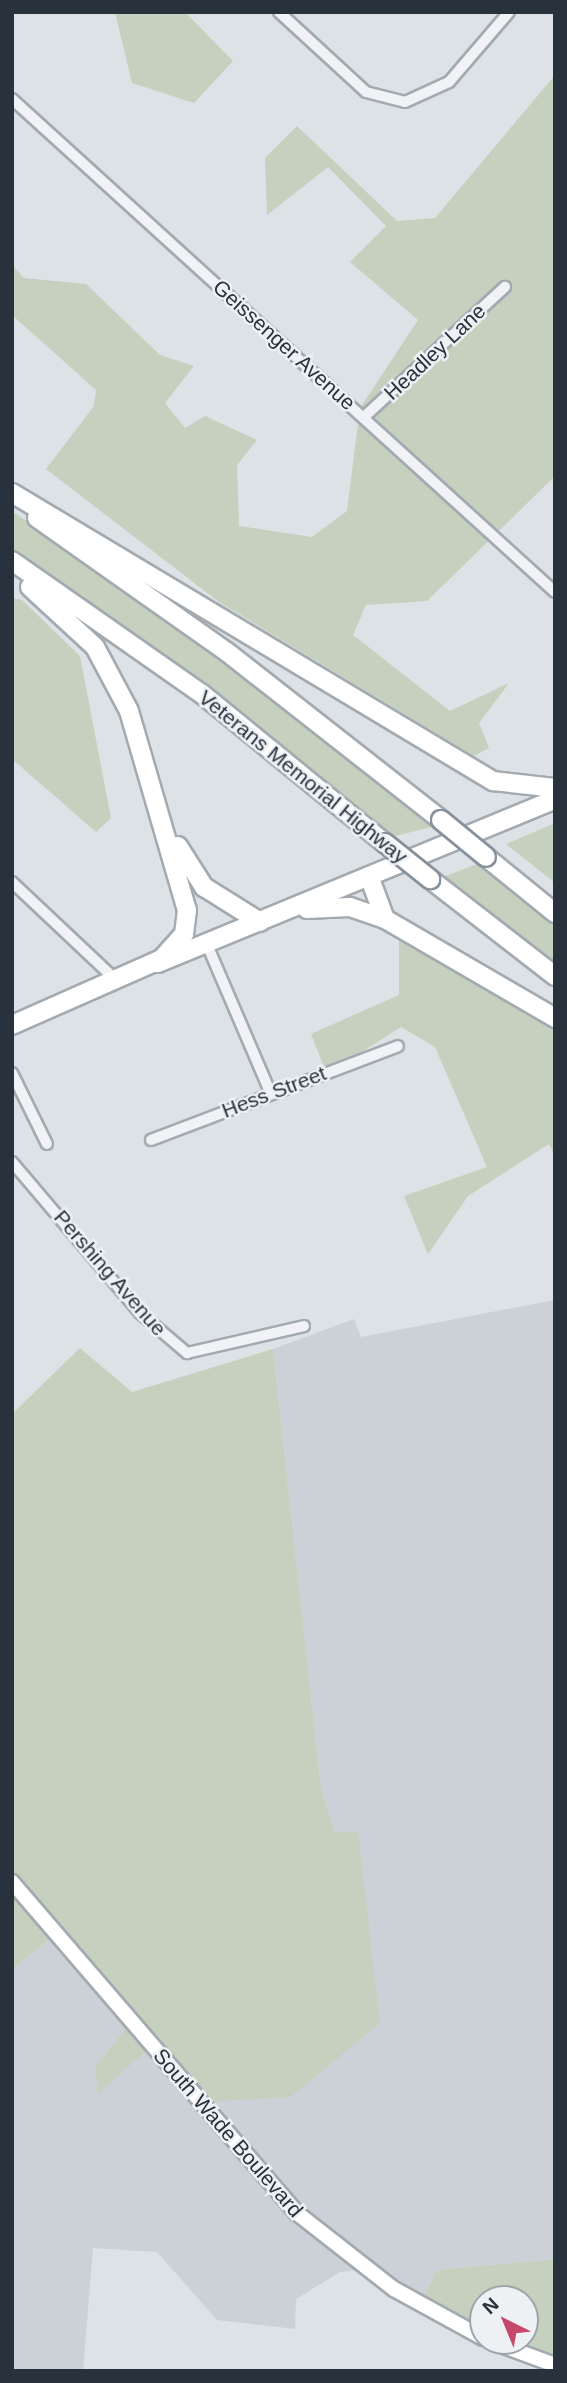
<!DOCTYPE html>
<html>
<head>
<meta charset="utf-8">
<style>
  body { margin:0 }
  #map { position:relative; width:567px; height:2383px; overflow:hidden; background:#dde2e6; font-family:Arial,sans-serif }
  div>[style] { position:absolute }
  [style*='--x'] { left:calc(var(--x)*1px); top:calc(var(--y)*1px); width:calc(var(--w)*1px); rotate:calc(var(--a)*1deg) }
  .built>* { inset:0; background:#ccd1d8 }
  .green>* { inset:0; background:#c5d0bf }
  .roads { filter:drop-shadow(2px 0 #a3aab0) drop-shadow(-2px 0 #a3aab0) drop-shadow(0 2px #a3aab0) drop-shadow(0 -2px #a3aab0) }
  .street>* { height:10px; margin:-5px; padding:0 5px; transform-origin:5px; border-radius:5px; background:#f0f2f5 }
  .secondary>* { height:14px; margin:-7px; padding:0 7px; transform-origin:7px; border-radius:7px; background:#fff }
  .highway>* { height:18px; margin:-9px; padding:0 9px; transform-origin:9px; border-radius:9px; background:#fff }
  .bridges { filter:drop-shadow(2px 0 #86919c) drop-shadow(-2px 0 #86919c) drop-shadow(0 2px #86919c) drop-shadow(0 -2px #86919c) }
  .highway-bridge>* { height:18px; margin:-9px; padding:0 9px; transform-origin:9px; border-radius:9px; background:#fff }
  span { translate:-50% -50%; white-space:nowrap; text-align:center; line-height:1.15; -webkit-text-stroke:5px #edf1f4; paint-order:stroke }
  .street-label { font-size:21px; color:#28323c }
  .frame { position:absolute; inset:0; border:14px solid #28323c; pointer-events:none }
  .north { position:absolute; left:469px; top:2285px; width:70px; height:70px; box-sizing:border-box; background:#edf1f4; border:2px solid #9ea5aa; border-radius:50%; rotate:317deg; font-size:19px; font-weight:700; line-height:28px; text-align:center; color:#28323c }
  .north::after { content:''; display:block; margin:auto; width:24px; height:32px; background:#c6486a; clip-path:polygon(50% 0,100% 100%,50% 72%,0 100%) }
</style>
</head>
<body>
<div id="map">
  <div class="built">
    <div style="clip-path:polygon(555px 1300px,555px 2259px,437px 2270px,420px 2303px,367px 2269px,340px 2272px,296px 2299px,295px 2329px,217px 2320px,157px 2252px,93px 2248px,83px 2371px,12px 2371px,12px 1970px,58px 1932px,132px 2020px,95px 2067px,98px 2093px,357px 1832px,335px 1832px,321px 1787px,273px 1349px,354px 1319px,361px 1337px)"></div>
  </div>
  <div class="green">
    <div style="clip-path:polygon(115px 12px,185px 12px,233px 61px,194px 103px,132px 83px)"></div>
    <div style="clip-path:polygon(555px 75px,555px 476px,427px 601px,366px 605px,353px 635px,450px 711px,509px 683px,479px 723px,489px 748px,474px 756px,219px 602px,46px 469px,94px 406px,96px 390px,12px 315px,12px 265px,24px 278px,86px 284px,160px 355px,194px 366px,165px 403px,185px 428px,205px 416px,257px 440px,237px 465px,239px 526px,312px 537px,347px 511px,360px 408px,418px 320px,350px 262px,386px 226px,328px 167px,267px 215px,265px 158px,297px 126px,397px 221px,435px 218px)"></div>
    <div style="clip-path:polygon(12px 511px,223px 658px,436px 826px,391px 837px,207px 688px,12px 551px)"></div>
    <div style="clip-path:polygon(12px 598px,22px 600px,80px 656px,111px 818px,96px 832px,12px 759px)"></div>
    <div style="clip-path:polygon(555px 823px,555px 883px,506px 844px)"></div>
    <div style="clip-path:polygon(482px 862px,555px 921px,555px 967px,443px 877px)"></div>
    <div style="clip-path:polygon(399px 941px,555px 1025px,555px 1156px,549px 1144px,468px 1196px,428px 1254px,404px 1196px,487px 1167px,435px 1047px,401px 1027px,327px 1074px,311px 1034px,399px 995px)"></div>
    <div style="clip-path:polygon(80px 1348px,132px 1392px,273px 1349px,321px 1787px,335px 1832px,358px 1832px,380px 2023px,291px 2097px,202px 2102px,153px 2045px,98px 2094px,95px 2067px,132px 2020px,58px 1932px,12px 1970px,12px 1414px)"></div>
    <div style="clip-path:polygon(555px 2259px,555px 2355px,510px 2341px,525px 2341px,525px 2299px,483px 2299px,483px 2333px,420px 2303px,437px 2270px)"></div>
  </div>
  <div class="roads">
    <div class="street">
      <div style="--x:279;--y:12;--w:118;--a:42.6"></div>
      <div style="--x:366;--y:92;--w:40;--a:14.4"></div>
      <div style="--x:405;--y:102;--w:48;--a:-24.4"></div>
      <div style="--x:449;--y:82;--w:92;--a:-49.4"></div>
      <div style="--x:12;--y:99;--w:733;--a:42.24"></div>
      <div style="--x:364;--y:417;--w:192;--a:-42.7"></div>
      <div style="--x:12;--y:882;--w:143;--a:43.3"></div>
      <div style="--x:208;--y:947;--w:158;--a:66.8"></div>
      <div style="--x:12;--y:1073;--w:79;--a:63.8"></div>
      <div style="--x:151;--y:1140;--w:264;--a:-20.8"></div>
      <div style="--x:12;--y:1162;--w:198;--a:49.7"></div>
      <div style="--x:140;--y:1313;--w:62;--a:40.4"></div>
      <div style="--x:187;--y:1353;--w:120;--a:-13"></div>
    </div>
    <div class="secondary">
      <div style="--x:12;--y:1882;--w:437;--a:49.3"></div>
      <div style="--x:297;--y:2213;--w:123;--a:38.1"></div>
      <div style="--x:394;--y:2289;--w:102;--a:28.8"></div>
      <div style="--x:490;--y:2341;--w:69;--a:20.3"></div>
    </div>
    <div class="highway">
      <div style="--x:12;--y:493;--w:561;--a:30.91"></div>
      <div style="--x:493;--y:781;--w:62;--a:6.4"></div>
      <div style="--x:37;--y:518;--w:232;--a:35.2"></div>
      <div style="--x:227;--y:652;--w:272;--a:38.1"></div>
      <div style="--x:12;--y:561;--w:232;--a:35"></div>
      <div style="--x:202;--y:694;--w:236;--a:39.2"></div>
      <div style="--x:30;--y:587;--w:88;--a:42.7"></div>
      <div style="--x:95;--y:647;--w:72;--a:62"></div>
      <div style="--x:129;--y:711;--w:207;--a:73.8"></div>
      <div style="--x:187;--y:910;--w:24;--a:97"></div>
      <div style="--x:184;--y:934;--w:39;--a:132"></div>
      <div style="--x:178;--y:846;--w:49;--a:57.6"></div>
      <div style="--x:204;--y:887;--w:66;--a:32"></div>
      <div style="--x:486;--y:857;--w:89;--a:39.1"></div>
      <div style="--x:369;--y:876;--w:46;--a:69.6"></div>
      <div style="--x:385;--y:919;--w:197;--a:30.2"></div>
      <div style="--x:430;--y:879;--w:158;--a:37.8"></div>
      <div style="--x:307;--y:909;--w:43;--a:-2.7"></div>
      <div style="--x:350;--y:907;--w:37;--a:19"></div>
      <div style="--x:158;--y:963;--w:430;--a:-22.4"></div>
      <div style="--x:12;--y:1025;--w:168;--a:-23.8"></div>
    </div>
  </div>
  <div class="bridges">
    <div class="highway-bridge">
      <div style="--x:441;--y:820;--w:58;--a:39.4"></div>
      <div style="--x:385;--y:843;--w:58;--a:38.7"></div>
    </div>
  </div>
  <div class="street-label">
    <span style="left:284px;top:345px;rotate:42deg">Geissenger Avenue</span>
    <span style="left:435px;top:352px;rotate:-43deg">Headley Lane</span>
    <span style="left:303px;top:777px;rotate:39deg">Veterans Memorial Highway</span>
    <span style="left:274px;top:1092px;rotate:-21deg">Hess Street</span>
    <span style="left:110px;top:1273px;rotate:49deg">Pershing Avenue</span>
    <span style="left:228px;top:2133px;rotate:49deg">South Wade Boulevard</span>
  </div>
  <div class="frame"></div>
  <div class="north">N</div>
</div>
</body>
</html>
